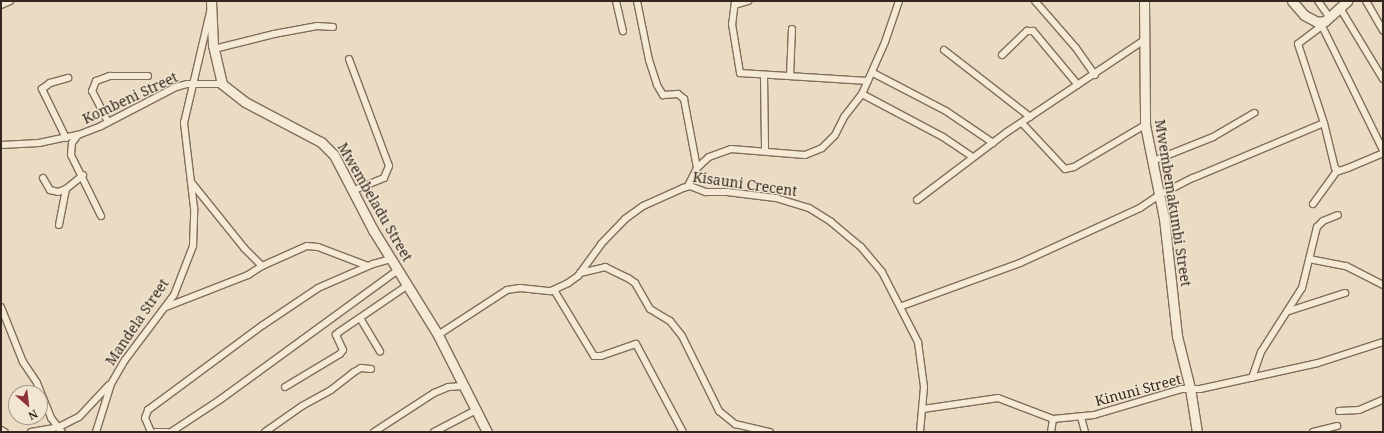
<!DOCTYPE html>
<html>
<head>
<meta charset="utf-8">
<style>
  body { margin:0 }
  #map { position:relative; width:1384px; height:433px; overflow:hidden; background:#eadbc3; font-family:"Noto Serif",serif }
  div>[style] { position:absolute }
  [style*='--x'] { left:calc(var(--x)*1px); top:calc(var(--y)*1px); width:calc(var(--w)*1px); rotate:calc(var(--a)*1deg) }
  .roads { filter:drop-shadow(1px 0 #826d5b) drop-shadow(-1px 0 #826d5b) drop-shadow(0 1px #826d5b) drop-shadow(0 -1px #826d5b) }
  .street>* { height:6px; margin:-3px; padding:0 3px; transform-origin:3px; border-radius:3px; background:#f5ead5 }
  .secondary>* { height:9px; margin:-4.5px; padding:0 4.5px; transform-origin:4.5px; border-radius:4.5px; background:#f5ead5 }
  span { translate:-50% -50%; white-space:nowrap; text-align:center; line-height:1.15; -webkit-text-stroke:3px #f2e6d2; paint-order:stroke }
  .street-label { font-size:14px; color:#34271e }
  .frame { position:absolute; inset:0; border:2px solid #34271e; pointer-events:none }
  .north { position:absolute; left:8px; top:385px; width:40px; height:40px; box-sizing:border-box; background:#f2e6d2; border:1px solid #a69a8a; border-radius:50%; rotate:152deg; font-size:11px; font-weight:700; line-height:16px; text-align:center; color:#34271e }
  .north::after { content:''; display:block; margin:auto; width:14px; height:18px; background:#8c3138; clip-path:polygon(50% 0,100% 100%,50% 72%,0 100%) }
</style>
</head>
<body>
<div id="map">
  <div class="roads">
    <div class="street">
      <div style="--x:616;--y:1;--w:31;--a:77"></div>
      <div style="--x:637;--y:1;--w:60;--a:78.5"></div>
      <div style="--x:649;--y:60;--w:26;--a:72"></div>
      <div style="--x:657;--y:85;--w:12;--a:59"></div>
      <div style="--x:663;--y:95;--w:15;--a:-4"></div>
      <div style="--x:678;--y:94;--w:8;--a:40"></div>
      <div style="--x:684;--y:99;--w:70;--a:79.3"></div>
      <div style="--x:697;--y:168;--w:20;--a:117"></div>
      <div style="--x:735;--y:1;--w:23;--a:97"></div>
      <div style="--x:732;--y:24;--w:50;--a:80.7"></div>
      <div style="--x:740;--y:73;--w:128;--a:3.6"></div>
      <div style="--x:1035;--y:1;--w:62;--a:48.9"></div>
      <div style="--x:1076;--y:48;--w:33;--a:55"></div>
      <div style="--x:1318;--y:1;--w:19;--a:55"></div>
      <div style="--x:1366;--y:1;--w:34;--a:60"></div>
      <div style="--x:1;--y:5;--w:10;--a:-24"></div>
      <div style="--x:735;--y:5;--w:14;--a:-17"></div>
      <div style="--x:1340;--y:8;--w:83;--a:58.8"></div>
      <div style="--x:1320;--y:22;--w:143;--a:63.8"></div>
      <div style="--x:1323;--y:25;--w:31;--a:143"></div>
      <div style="--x:1298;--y:44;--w:83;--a:71.8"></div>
      <div style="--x:1324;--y:123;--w:46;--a:76.3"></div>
      <div style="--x:1335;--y:168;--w:5;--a:37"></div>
      <div style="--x:1339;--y:171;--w:9;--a:-18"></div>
      <div style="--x:1348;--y:168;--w:38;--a:-23"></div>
      <div style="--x:214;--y:49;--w:62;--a:-14"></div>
      <div style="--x:274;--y:34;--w:44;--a:-10.5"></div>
      <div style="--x:317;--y:26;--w:16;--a:4"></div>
      <div style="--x:944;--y:50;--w:109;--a:37.9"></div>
      <div style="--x:1002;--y:55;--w:35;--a:-44"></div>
      <div style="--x:1027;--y:31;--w:6;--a:0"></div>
      <div style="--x:1033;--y:31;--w:70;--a:50.2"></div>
      <div style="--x:349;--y:59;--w:114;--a:69.5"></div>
      <div style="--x:389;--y:166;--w:13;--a:113"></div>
      <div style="--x:384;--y:178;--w:32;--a:158"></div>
      <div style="--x:873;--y:73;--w:82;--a:27.5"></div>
      <div style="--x:946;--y:111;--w:57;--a:34.2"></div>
      <div style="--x:764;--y:75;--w:76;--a:89.2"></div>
      <div style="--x:790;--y:76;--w:47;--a:-87.6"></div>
      <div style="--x:862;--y:94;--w:92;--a:28"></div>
      <div style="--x:943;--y:137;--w:36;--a:34"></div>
      <div style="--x:108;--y:122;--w:35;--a:-117"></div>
      <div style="--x:92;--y:91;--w:11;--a:-68"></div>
      <div style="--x:96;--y:81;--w:15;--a:-20"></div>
      <div style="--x:110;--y:76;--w:38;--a:0"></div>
      <div style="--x:1022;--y:123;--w:63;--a:46.9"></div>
      <div style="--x:1065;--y:169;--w:9;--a:-13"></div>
      <div style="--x:1074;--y:167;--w:82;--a:-30.6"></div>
      <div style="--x:78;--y:135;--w:10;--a:127"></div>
      <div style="--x:72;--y:143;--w:12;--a:95"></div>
      <div style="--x:71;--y:155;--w:68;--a:63.8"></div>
      <div style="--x:66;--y:138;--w:55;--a:-116.1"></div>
      <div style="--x:42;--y:89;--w:10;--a:-37"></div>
      <div style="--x:50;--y:83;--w:19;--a:-16"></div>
      <div style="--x:1;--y:145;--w:38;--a:-3"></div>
      <div style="--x:39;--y:143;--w:40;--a:-12"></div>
      <div style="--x:78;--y:135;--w:25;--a:-21"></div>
      <div style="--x:101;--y:126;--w:85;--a:-27.5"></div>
      <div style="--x:176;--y:87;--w:11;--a:-15"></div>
      <div style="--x:187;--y:84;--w:35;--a:0"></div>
      <div style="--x:1153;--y:161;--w:65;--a:-21.8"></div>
      <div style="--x:1213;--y:137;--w:48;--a:-30.3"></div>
      <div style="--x:697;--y:168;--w:16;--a:-43"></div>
      <div style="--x:709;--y:157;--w:23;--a:-20"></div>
      <div style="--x:731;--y:149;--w:74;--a:4.6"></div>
      <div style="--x:805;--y:155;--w:18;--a:-22"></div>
      <div style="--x:822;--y:148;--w:18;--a:-45"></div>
      <div style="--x:835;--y:135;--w:20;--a:-63"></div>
      <div style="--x:844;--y:117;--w:29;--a:-52"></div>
      <div style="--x:862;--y:94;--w:57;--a:-66.1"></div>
      <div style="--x:885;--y:42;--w:43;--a:-71.1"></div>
      <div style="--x:43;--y:178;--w:14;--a:60"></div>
      <div style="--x:50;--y:190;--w:8;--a:14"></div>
      <div style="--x:58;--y:192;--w:9;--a:-21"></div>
      <div style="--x:66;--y:189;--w:22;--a:-39"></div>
      <div style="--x:191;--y:182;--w:85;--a:51.2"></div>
      <div style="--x:244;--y:248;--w:25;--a:45"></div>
      <div style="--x:917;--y:200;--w:113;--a:-37.1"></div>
      <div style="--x:1007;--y:132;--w:167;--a:-33.8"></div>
      <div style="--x:1313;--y:204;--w:41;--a:-54"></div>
      <div style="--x:59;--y:225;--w:37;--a:-79"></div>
      <div style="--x:1309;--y:259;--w:38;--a:11"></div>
      <div style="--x:1346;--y:266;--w:42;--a:27.2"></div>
      <div style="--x:580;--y:273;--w:26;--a:-13"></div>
      <div style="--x:605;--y:267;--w:25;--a:26"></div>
      <div style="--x:628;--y:278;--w:9;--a:36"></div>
      <div style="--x:635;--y:283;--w:30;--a:60"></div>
      <div style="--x:650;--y:309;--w:23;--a:31"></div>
      <div style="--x:670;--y:321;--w:19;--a:51"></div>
      <div style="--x:682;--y:336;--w:84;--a:63.7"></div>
      <div style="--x:719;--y:411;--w:21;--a:39"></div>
      <div style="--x:735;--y:424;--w:36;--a:13"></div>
      <div style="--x:554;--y:290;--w:77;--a:58.8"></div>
      <div style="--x:594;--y:356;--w:7;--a:0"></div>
      <div style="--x:601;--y:356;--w:37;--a:-19"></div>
      <div style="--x:636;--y:344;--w:100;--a:61.9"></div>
      <div style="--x:902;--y:306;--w:126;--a:-20"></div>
      <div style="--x:1020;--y:263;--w:132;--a:-24.6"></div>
      <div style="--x:1140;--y:208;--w:25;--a:-34"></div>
      <div style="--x:1161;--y:194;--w:36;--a:-27"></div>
      <div style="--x:1193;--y:178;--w:142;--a:-22.8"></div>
      <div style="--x:1;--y:307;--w:59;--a:68.2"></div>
      <div style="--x:23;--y:362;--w:25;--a:56"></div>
      <div style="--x:37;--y:383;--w:38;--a:68"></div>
      <div style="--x:51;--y:418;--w:18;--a:52"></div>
      <div style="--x:166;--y:307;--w:88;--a:-21.3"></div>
      <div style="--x:248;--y:275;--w:17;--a:-33"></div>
      <div style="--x:262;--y:266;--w:49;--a:-24"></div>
      <div style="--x:307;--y:246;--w:11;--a:5"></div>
      <div style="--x:318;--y:247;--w:53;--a:20.8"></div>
      <div style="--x:1289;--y:311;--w:59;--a:-17.8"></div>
      <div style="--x:360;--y:318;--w:39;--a:59"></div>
      <div style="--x:438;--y:335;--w:82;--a:-33.1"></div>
      <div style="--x:507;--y:290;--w:13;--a:-9"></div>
      <div style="--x:520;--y:288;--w:31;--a:6"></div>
      <div style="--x:551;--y:291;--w:19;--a:-25"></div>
      <div style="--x:568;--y:283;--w:12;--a:-35"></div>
      <div style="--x:578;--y:276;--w:39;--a:-54"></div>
      <div style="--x:601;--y:244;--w:35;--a:-46"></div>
      <div style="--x:625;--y:219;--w:22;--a:-36"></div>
      <div style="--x:643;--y:206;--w:44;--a:-24.2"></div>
      <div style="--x:683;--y:188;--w:7;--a:-16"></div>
      <div style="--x:690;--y:186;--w:17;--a:21"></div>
      <div style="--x:706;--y:192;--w:21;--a:0"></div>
      <div style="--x:727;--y:192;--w:49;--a:7"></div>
      <div style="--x:776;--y:198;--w:34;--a:17"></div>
      <div style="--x:809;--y:208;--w:26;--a:32"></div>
      <div style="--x:831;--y:222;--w:39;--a:40"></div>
      <div style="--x:861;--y:247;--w:33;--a:50"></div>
      <div style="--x:882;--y:272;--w:79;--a:62.8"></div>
      <div style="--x:918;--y:342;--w:45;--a:82.4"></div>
      <div style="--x:924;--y:387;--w:45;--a:95.1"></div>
      <div style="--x:1252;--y:378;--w:28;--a:-71"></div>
      <div style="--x:1261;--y:352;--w:76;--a:-57.4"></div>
      <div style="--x:1302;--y:288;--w:63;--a:-76.2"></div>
      <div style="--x:1317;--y:227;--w:8;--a:-45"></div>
      <div style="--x:1323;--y:221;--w:16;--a:-22"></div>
      <div style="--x:285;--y:387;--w:64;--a:-31"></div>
      <div style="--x:340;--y:354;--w:5;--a:-53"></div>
      <div style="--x:343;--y:350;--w:17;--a:-115"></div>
      <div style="--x:336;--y:335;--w:4;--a:-45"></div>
      <div style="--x:339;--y:332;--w:83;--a:-34.3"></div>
      <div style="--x:923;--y:409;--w:76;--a:-8.3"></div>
      <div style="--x:998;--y:398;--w:59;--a:20.9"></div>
      <div style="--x:1053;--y:419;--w:41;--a:-5.6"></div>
      <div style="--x:1094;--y:415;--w:91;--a:-16.6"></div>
      <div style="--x:1181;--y:389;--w:19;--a:0"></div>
      <div style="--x:1200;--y:389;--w:121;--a:-12.4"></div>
      <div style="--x:1318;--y:363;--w:68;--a:-17.9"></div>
      <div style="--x:1339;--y:411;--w:20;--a:-3"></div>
      <div style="--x:1359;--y:410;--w:26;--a:-23"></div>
      <div style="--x:1081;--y:417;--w:16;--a:75"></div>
      <div style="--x:1;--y:430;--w:4;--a:27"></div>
      <div style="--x:31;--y:432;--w:28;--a:-10"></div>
      <div style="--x:59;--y:427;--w:22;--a:-27"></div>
      <div style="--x:79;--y:417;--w:44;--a:-46.8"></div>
      <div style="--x:96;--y:432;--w:50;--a:-72.6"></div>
      <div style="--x:111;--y:384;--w:28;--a:-60"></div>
      <div style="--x:125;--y:360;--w:81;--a:-53"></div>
      <div style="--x:174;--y:295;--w:53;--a:-68.8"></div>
      <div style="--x:193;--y:246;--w:38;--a:-88"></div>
      <div style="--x:194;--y:208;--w:86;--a:-96.7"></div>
      <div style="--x:184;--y:123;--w:114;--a:-76.8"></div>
      <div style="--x:151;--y:432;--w:15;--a:-113"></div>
      <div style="--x:145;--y:418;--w:9;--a:-69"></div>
      <div style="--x:148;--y:410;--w:143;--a:-36.5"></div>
      <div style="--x:263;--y:325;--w:66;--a:-33.9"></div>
      <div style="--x:318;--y:288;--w:60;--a:-23.6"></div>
      <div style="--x:373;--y:264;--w:18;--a:-16"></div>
      <div style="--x:156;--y:432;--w:11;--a:0"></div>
      <div style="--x:171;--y:432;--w:60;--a:-33.4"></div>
      <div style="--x:221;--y:399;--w:219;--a:-36.1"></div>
      <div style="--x:265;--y:432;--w:45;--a:-35.1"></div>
      <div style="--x:302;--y:406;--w:33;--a:-29"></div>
      <div style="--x:331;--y:390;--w:29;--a:-38"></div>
      <div style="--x:354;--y:372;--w:8;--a:-30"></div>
      <div style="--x:361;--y:368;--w:10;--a:6"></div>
      <div style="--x:374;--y:432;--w:72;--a:-33"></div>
      <div style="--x:434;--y:393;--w:15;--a:-23"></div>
      <div style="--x:448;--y:387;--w:16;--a:-4"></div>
      <div style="--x:434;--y:432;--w:47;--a:-27.6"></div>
      <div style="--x:1051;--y:432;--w:13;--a:-81"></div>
      <div style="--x:1313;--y:432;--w:25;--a:-14"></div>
    </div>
    <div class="secondary">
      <div style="--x:211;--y:1;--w:44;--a:87.4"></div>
      <div style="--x:213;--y:45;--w:40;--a:77"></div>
      <div style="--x:222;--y:84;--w:29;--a:38"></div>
      <div style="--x:245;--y:102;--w:86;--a:27.8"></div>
      <div style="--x:321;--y:142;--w:18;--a:45"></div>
      <div style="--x:334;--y:155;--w:85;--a:62.5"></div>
      <div style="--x:373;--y:230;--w:123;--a:58.2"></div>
      <div style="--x:438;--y:335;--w:109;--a:63.2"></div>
      <div style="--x:1144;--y:1;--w:124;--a:89.5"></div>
      <div style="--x:1145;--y:125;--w:95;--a:78.5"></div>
      <div style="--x:1164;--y:218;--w:119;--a:83.7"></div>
      <div style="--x:1177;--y:336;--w:54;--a:76"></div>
      <div style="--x:1190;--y:388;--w:45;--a:81"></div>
      <div style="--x:1292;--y:1;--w:18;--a:49"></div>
      <div style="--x:1304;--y:15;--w:15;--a:28"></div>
      <div style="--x:1317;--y:22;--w:8;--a:-7"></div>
      <div style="--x:1325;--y:21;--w:30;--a:-42"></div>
    </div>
  </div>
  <div class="street-label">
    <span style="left:130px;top:98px;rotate:-25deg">Kombeni Street</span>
    <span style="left:745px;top:184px;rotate:8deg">Kisauni Crecent</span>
    <span style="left:375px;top:202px;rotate:60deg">Mwembeladu Street</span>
    <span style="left:1173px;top:203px;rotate:81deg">Mwembemakumbi Street</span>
    <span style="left:137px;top:322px;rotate:-56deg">Mandela Street</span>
    <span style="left:1138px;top:390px;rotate:-15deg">Kinuni Street</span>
  </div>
  <div class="frame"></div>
  <div class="north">N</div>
</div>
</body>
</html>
